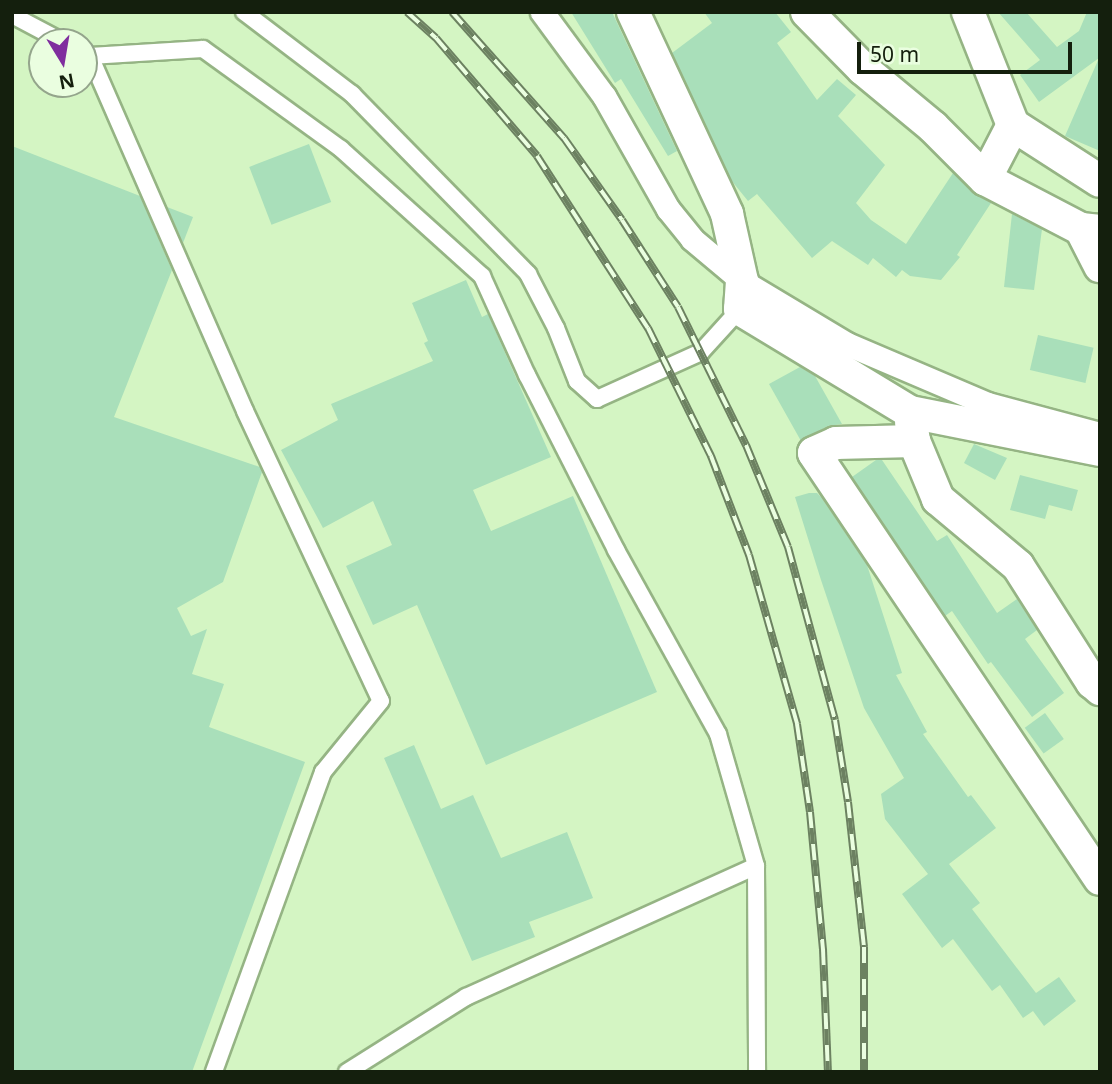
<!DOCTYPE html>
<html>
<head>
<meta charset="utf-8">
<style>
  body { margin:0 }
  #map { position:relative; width:1112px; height:1084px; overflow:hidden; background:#d4f5c3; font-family:"Noto Sans",sans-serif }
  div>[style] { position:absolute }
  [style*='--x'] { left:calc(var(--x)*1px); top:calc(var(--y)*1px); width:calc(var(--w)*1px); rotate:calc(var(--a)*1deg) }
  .building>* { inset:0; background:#a9dfba; transform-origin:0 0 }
  .roads { filter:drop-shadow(2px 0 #95b484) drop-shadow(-2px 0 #95b484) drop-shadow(0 2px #95b484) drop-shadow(0 -2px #95b484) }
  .service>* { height:16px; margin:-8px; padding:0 8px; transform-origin:8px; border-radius:8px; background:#fff }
  .pedestrian>* { height:23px; margin:-11.5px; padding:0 11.5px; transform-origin:11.5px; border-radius:11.5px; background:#fff }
  .minor>* { height:32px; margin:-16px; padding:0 16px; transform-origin:16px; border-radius:16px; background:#fff }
  .rail>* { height:8px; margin-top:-4px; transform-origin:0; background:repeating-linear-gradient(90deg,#eafee0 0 16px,#6c8161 0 32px); box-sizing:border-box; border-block:2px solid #6c8161 }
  span { translate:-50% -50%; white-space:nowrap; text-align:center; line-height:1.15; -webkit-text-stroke:5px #eafee0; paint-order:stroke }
  .frame { position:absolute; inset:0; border:14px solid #141f0d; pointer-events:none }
  .north { position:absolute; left:28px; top:28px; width:70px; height:70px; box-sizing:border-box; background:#eafee0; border:2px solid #94a58c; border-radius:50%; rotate:169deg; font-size:19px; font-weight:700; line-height:28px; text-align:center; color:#141f0d }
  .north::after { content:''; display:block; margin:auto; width:24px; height:32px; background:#7f2e9e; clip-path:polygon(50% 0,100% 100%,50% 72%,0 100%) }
  .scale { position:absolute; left:857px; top:42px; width:215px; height:32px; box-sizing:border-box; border:4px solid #141f0d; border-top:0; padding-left:9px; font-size:21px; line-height:24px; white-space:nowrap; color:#141f0d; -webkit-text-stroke:5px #eafee0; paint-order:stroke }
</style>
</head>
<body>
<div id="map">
  <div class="building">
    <div style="clip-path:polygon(571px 12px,612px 12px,677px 151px,668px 156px,621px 79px,615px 83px)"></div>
    <div style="clip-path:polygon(704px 12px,775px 12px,791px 32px,777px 43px,817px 100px,837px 79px,856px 95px,838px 116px,885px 165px,856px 203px,871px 220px,906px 244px,953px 173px,972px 192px,991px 203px,957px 255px,960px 257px,941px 280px,910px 276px,902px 270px,896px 277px,873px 258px,868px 265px,832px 241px,812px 258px,757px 194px,748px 201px,731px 180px,672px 53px,712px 23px)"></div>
    <div style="clip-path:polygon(998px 12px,1026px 12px,1057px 47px,1079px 31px,1087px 12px,1100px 12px,1100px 151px,1065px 136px,1099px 58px,1039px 102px,1020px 75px,1040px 60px)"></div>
    <div style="left:309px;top:144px;width:62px;height:64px;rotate:69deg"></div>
    <div style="clip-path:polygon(12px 146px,140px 196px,172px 270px,114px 417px,260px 467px,262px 472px,223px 582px,177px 608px,191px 636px,207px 629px,192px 674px,224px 684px,209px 727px,305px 762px,192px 1072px,12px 1072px)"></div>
    <div style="clip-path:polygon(167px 207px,193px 217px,183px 243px)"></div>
    <div style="clip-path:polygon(1012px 214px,1042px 229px,1034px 290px,1004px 287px)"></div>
    <div style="clip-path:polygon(466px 280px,482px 317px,488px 314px,551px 457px,473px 490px,491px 531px,573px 496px,657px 692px,486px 765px,417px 605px,373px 625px,346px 566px,392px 545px,373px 501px,323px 528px,281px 450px,338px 420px,331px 404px,433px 361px,424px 343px,428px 341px,412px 303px)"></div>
    <div style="left:1038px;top:335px;width:57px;height:36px;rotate:13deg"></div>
    <div style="clip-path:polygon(800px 367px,815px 376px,842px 424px,828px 426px,801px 441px,769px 384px)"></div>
    <div style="clip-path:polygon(974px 444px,1007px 458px,995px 480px,964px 463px)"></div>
    <div style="clip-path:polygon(876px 460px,882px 460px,937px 541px,947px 535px,997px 613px,1017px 599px,1037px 630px,1025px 639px,1064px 693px,1032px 717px,991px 662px,988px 664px,952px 611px,945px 616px,852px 477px)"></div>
    <div style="clip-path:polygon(1020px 475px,1078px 490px,1072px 511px,1049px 505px,1045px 519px,1010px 510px)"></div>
    <div style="clip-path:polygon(809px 493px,817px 493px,821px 497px,867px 565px,902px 673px,896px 675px,927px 732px,923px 734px,968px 797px,971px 795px,996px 828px,949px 864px,980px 903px,972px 909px,1036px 993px,1059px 977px,1076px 1001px,1044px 1026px,1033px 1011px,1023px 1018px,1000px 985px,992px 991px,953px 939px,942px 948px,902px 894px,928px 874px,885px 819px,881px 794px,904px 778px,864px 708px,821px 580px,795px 497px)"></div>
    <div style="left:1045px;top:713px;width:32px;height:25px;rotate:54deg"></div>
    <div style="clip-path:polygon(414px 745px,441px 809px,473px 795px,501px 858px,567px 832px,593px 898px,529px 922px,535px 937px,472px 961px,384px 758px)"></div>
  </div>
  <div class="roads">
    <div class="service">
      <div style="--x:244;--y:12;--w:136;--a:37.2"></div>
      <div style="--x:352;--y:94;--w:252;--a:45.6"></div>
      <div style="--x:528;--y:274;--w:61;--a:62.6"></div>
      <div style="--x:556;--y:328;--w:57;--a:68.4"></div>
      <div style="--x:577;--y:381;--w:27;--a:42"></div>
      <div style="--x:597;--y:399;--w:114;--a:-24.3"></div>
      <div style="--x:701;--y:352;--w:58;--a:-47.8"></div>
      <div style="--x:12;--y:15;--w:58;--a:27.9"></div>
      <div style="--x:84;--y:53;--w:7;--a:27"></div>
      <div style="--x:90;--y:56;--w:387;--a:66.4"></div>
      <div style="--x:245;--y:411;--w:320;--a:64.9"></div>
      <div style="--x:381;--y:701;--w:92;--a:129.2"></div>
      <div style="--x:323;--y:772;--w:319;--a:110"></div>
      <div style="--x:90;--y:56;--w:113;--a:-3.5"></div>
      <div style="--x:203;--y:49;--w:170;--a:35.9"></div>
      <div style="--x:341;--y:149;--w:190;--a:42"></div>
      <div style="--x:482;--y:276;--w:109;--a:65.6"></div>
      <div style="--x:527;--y:375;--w:196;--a:63"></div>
      <div style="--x:616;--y:550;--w:210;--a:61"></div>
      <div style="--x:718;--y:734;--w:137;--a:73.9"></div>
      <div style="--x:756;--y:866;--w:206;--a:89.7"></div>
      <div style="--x:347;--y:1072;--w:141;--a:-32.2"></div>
      <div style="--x:466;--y:997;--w:318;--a:-24.3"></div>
    </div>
    <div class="pedestrian">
      <div style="--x:542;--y:12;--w:104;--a:53.6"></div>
      <div style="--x:604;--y:96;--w:130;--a:60.5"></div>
      <div style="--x:668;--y:209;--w:38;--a:51"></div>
      <div style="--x:692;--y:239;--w:65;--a:40"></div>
      <div style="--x:742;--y:281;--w:122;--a:31"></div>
      <div style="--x:847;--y:344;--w:153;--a:23.1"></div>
      <div style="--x:988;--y:404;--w:116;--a:15"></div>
    </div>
    <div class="minor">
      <div style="--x:633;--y:12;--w:223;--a:65"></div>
      <div style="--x:727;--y:214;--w:69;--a:77.4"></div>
      <div style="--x:742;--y:281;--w:28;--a:94"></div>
      <div style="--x:740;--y:309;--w:199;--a:31.2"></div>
      <div style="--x:910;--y:412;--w:194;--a:11.3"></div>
      <div style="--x:807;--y:12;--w:80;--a:45.5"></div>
      <div style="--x:863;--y:69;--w:91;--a:39.6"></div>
      <div style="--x:933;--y:127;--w:74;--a:45"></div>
      <div style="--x:985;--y:179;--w:108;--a:27.5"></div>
      <div style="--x:1081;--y:229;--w:19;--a:6"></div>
      <div style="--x:968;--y:12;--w:122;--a:68.3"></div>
      <div style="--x:1013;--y:125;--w:103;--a:32.8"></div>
      <div style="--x:985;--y:179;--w:61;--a:-62.6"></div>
      <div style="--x:1081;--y:229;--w:42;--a:62.8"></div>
      <div style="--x:911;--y:422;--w:19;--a:81"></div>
      <div style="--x:914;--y:441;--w:63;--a:67.5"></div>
      <div style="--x:938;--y:499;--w:104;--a:39.9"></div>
      <div style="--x:1018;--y:566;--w:138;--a:57.5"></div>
      <div style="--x:1092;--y:682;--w:11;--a:41"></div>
      <div style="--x:914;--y:441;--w:78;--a:178.5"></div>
      <div style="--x:836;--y:443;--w:24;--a:156"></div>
      <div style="--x:814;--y:453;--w:513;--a:56.12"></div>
    </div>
  </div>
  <div class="rail">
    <div style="--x:407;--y:12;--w:39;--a:42"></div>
    <div style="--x:436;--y:38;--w:155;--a:49.4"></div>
    <div style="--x:537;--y:156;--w:205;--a:57.2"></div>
    <div style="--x:648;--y:328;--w:143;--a:63.8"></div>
    <div style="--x:711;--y:456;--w:106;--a:69"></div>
    <div style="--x:749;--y:555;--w:176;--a:74.1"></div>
    <div style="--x:797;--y:724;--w:89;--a:81.6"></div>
    <div style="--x:810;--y:812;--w:138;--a:84.6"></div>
    <div style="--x:823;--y:949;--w:123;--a:87.7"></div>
    <div style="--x:452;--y:12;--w:169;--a:48.4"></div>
    <div style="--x:564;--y:138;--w:100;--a:54.7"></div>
    <div style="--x:622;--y:220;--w:103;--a:57.2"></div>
    <div style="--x:678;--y:307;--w:154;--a:63.8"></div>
    <div style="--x:746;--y:445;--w:110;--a:67.6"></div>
    <div style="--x:788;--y:547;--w:179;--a:74.8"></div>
    <div style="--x:835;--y:720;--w:83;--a:81"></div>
    <div style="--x:848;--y:802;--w:146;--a:83.7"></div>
    <div style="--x:864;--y:947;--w:125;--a:90"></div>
  </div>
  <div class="frame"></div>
  <div class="north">N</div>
  <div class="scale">50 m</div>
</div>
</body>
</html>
